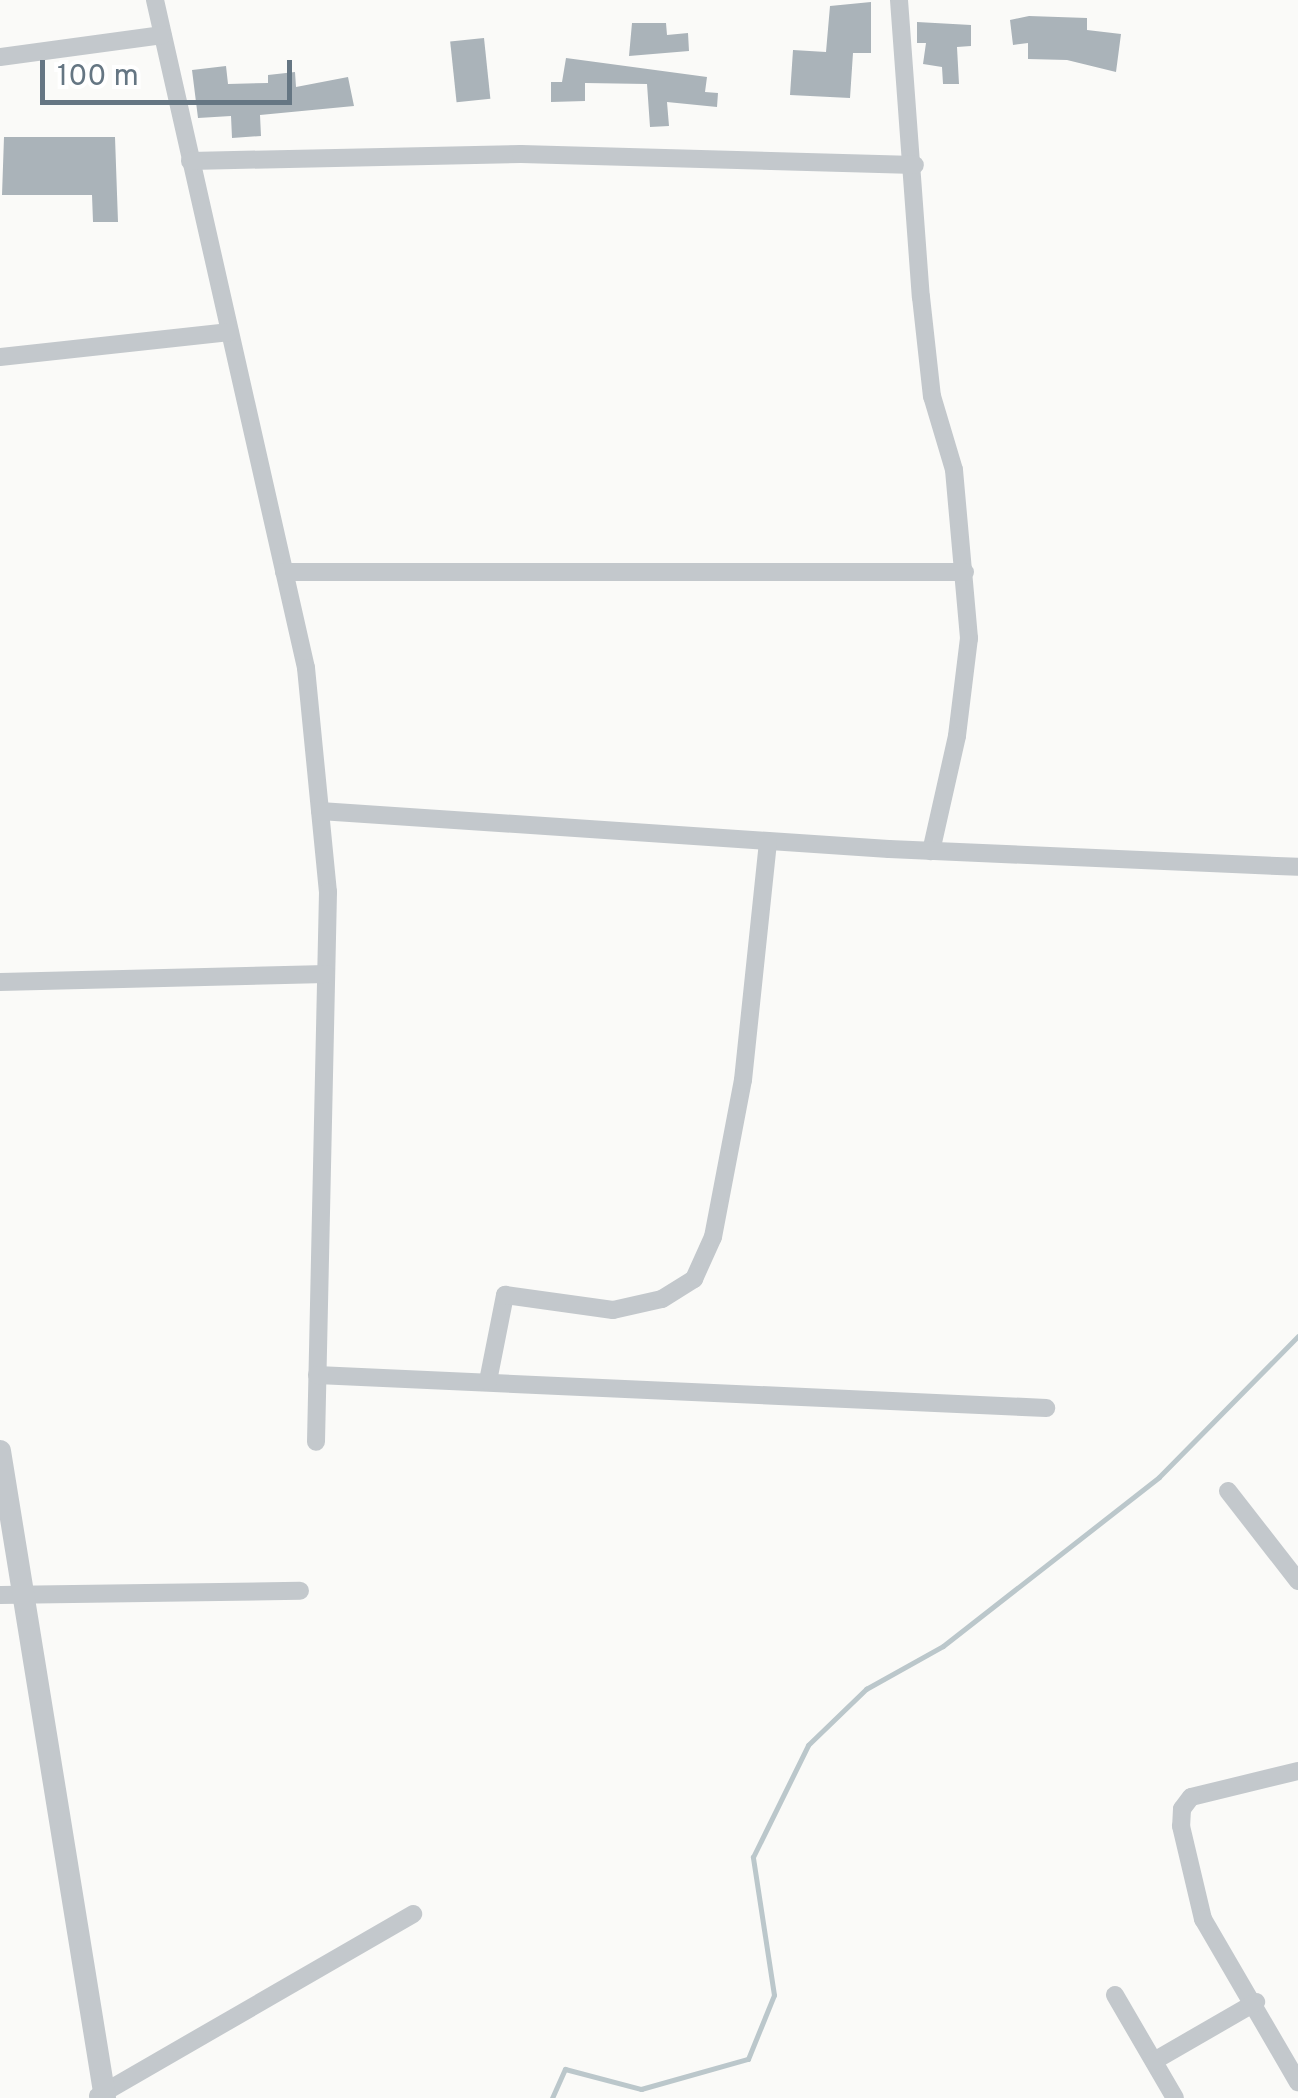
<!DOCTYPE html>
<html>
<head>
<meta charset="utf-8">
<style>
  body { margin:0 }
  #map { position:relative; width:1298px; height:2098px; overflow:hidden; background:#fafaf8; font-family:Overpass,sans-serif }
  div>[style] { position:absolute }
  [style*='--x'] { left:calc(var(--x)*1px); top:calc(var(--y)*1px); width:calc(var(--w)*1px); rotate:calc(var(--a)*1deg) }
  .stream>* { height:5px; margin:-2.5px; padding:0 2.5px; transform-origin:2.5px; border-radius:2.5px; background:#bbc7cb }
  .building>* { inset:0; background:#aab3b9; transform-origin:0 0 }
  .minor>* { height:18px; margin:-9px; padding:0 9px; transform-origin:9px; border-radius:9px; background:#c3c8cc }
  .tertiary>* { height:22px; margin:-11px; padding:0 11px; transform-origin:11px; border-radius:11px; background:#c3c8cc }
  span { translate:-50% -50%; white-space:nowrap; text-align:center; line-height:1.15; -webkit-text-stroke:10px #fff; paint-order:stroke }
  .scale { position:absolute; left:40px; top:60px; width:252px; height:45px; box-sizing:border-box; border:5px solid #657683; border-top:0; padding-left:12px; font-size:30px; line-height:35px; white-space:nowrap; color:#657683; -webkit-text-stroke:8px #fff; paint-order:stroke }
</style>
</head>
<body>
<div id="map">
  <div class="stream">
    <div style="--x:552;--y:2098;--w:32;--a:-66"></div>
    <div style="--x:565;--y:2069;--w:79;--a:14.7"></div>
    <div style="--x:641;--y:2089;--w:111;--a:-15.7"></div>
    <div style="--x:748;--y:2059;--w:69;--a:-67.9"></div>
    <div style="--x:774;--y:1995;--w:140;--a:-98.7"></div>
    <div style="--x:753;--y:1857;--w:125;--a:-63.8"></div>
    <div style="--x:808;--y:1745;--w:81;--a:-44"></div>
    <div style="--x:866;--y:1689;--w:88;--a:-29.2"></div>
    <div style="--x:943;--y:1646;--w:274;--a:-38"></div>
    <div style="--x:1159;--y:1477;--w:198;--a:-45.4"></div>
  </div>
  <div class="building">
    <div style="clip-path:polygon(871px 2px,871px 53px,853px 53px,850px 98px,790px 95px,793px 50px,826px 52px,830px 6px)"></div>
    <div style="clip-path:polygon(1029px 16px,1087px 18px,1087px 30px,1121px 34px,1116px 72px,1067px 60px,1028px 59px,1028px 43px,1013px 45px,1010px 20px)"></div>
    <div style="clip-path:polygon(917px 22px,971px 25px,971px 46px,957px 47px,959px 84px,943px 84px,942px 67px,923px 64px,926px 43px,917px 43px)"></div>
    <div style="clip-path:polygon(632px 23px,666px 23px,667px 35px,688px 33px,689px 51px,629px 56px)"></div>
    <div style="left:484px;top:38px;width:61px;height:34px;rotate:84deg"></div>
    <div style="clip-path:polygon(566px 58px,707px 77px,705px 92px,718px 93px,717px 107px,667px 102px,669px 126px,650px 127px,647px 84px,585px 83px,585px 101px,551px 102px,551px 82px,562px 82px)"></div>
    <div style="clip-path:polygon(226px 66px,228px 84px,268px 83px,268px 75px,295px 72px,296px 87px,348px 77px,354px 106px,260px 115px,261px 136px,232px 138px,231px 116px,198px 118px,192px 70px)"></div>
    <div style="clip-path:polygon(4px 137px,115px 137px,118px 222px,93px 222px,92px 195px,2px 195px)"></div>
  </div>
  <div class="minor">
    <div style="--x:155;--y:0;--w:685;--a:77.26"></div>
    <div style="--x:306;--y:668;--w:225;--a:84.4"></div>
    <div style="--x:328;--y:892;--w:550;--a:91.25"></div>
    <div style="--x:899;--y:0;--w:298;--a:85.8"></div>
    <div style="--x:921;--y:297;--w:100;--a:83.7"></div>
    <div style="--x:932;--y:396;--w:77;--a:73.4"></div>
    <div style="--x:954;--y:470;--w:169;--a:84.9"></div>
    <div style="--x:969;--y:638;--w:99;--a:97"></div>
    <div style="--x:957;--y:736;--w:118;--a:102.7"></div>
    <div style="--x:0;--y:57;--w:164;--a:-7.7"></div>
    <div style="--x:190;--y:161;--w:331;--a:-1.2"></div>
    <div style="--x:521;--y:154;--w:394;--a:1.6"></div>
    <div style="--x:0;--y:357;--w:231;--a:-6.2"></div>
    <div style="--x:284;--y:572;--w:681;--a:0"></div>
    <div style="--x:320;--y:811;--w:570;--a:3.82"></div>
    <div style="--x:889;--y:849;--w:409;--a:2.5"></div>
    <div style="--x:0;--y:982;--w:326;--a:-1.4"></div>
    <div style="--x:317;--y:1375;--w:730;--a:2.59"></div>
    <div style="--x:488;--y:1381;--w:88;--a:-78.8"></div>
    <div style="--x:505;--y:1295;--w:109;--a:7.9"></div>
    <div style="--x:613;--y:1310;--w:50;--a:-12.7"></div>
    <div style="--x:662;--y:1299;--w:38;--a:-32"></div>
    <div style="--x:694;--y:1279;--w:46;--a:-65.7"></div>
    <div style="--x:713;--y:1237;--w:160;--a:-79.2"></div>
    <div style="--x:743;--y:1080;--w:240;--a:-84"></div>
    <div style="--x:1228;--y:1491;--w:114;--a:52.1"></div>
    <div style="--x:0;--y:1595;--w:300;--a:-0.8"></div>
    <div style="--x:1298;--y:1771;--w:110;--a:166.3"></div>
    <div style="--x:1191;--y:1797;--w:15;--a:127"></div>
    <div style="--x:1182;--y:1809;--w:17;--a:93"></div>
    <div style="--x:1181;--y:1826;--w:96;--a:76.7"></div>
    <div style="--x:1203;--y:1919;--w:189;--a:59.8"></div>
    <div style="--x:1115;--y:1995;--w:119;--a:59.8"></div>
    <div style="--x:1154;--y:2061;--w:118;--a:-30"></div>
    <div style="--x:98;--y:2096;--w:364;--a:-30"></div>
  </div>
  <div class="tertiary">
    <div style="--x:0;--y:1451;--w:655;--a:80.78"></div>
  </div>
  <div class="scale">100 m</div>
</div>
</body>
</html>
